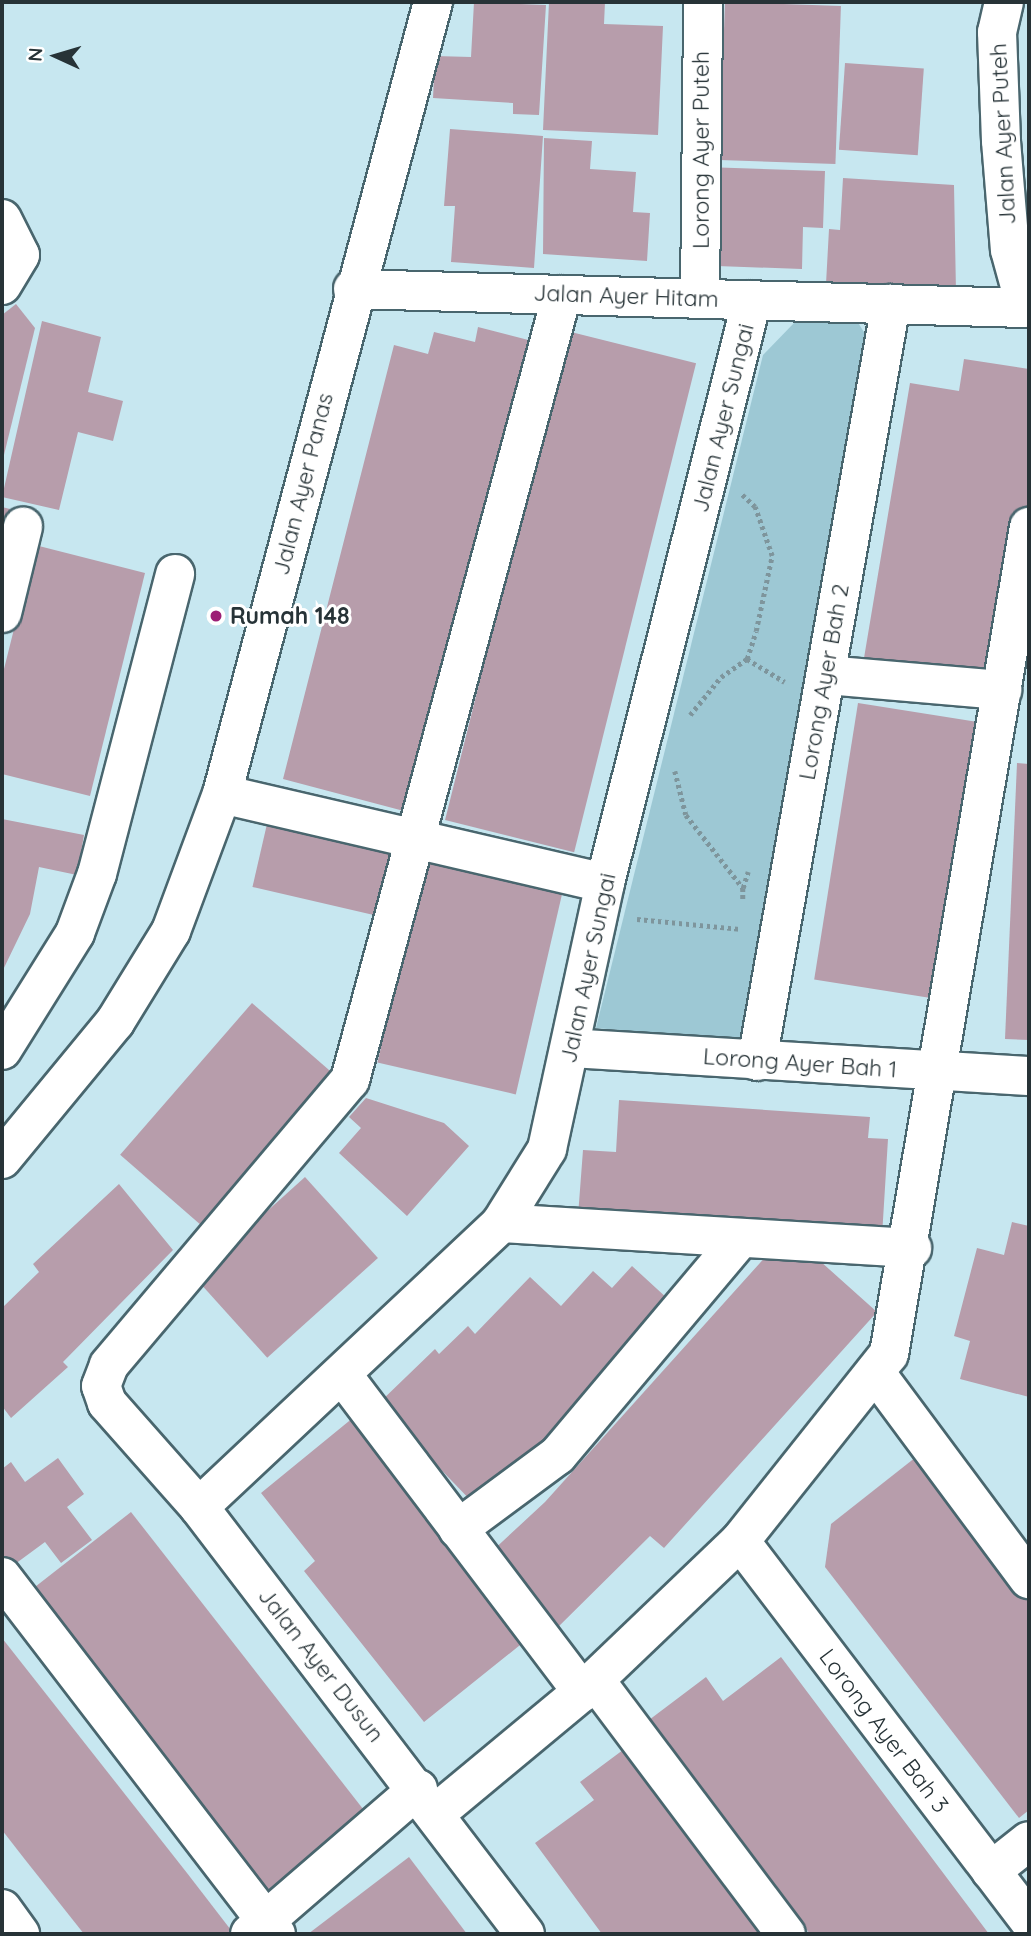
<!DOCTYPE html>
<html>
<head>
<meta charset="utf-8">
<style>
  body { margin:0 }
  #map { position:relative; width:1031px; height:1936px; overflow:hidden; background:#c7e7f0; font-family:Quicksand,sans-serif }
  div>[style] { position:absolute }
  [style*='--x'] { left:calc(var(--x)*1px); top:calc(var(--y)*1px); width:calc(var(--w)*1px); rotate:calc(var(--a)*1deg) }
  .green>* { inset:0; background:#9dc8d4 }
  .building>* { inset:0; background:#b79dab; transform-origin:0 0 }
  .path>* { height:4.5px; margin-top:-2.25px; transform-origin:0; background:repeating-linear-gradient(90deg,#7e959c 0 3.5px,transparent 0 7px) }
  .roads { filter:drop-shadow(2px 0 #49666e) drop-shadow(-2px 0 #49666e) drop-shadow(0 2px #49666e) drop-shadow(0 -2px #49666e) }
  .minor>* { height:38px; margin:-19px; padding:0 19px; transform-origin:19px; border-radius:19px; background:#fff }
  .major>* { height:38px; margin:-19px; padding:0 19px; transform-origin:19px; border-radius:19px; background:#fff }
  .dots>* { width:19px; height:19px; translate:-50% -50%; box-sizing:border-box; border:4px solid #fff; border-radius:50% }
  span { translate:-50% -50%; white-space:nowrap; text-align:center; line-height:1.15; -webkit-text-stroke:6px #fff; paint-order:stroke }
  .street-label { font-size:23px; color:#273337 }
  .poi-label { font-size:23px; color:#273337; font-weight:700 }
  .left { translate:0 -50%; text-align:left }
  .frame { position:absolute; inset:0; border:4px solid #273337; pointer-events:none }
  .north { position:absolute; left:21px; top:21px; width:70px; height:70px; -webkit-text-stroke:5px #fff; paint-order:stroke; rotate:274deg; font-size:19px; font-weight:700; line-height:28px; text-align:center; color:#273337 }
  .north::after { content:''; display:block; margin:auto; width:24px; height:32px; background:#273337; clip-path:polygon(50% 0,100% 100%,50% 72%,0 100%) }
</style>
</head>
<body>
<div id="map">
  <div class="green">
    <div style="clip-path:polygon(829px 317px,857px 321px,867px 337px,742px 1041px,596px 1028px,763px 355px,795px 322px)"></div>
  </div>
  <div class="building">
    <div style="clip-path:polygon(474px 2px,546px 5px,539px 115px,513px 114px,513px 103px,433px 98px,435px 56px,471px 57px)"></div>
    <div style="clip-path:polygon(549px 2px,605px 2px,604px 24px,663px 26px,658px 135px,543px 130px)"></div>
    <div style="left:725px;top:2px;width:116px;height:158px;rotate:2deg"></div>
    <div style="left:845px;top:63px;width:79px;height:87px;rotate:4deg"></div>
    <div style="clip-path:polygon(450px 129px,543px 136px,534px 268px,451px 262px,455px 206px,444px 206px)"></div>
    <div style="clip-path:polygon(544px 138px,592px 141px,590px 169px,636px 172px,633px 212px,650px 213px,647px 261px,543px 254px)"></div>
    <div style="clip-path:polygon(705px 167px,825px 171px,823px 228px,803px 227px,802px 269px,717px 266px)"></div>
    <div style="clip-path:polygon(843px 178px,954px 185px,956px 292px,826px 284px,829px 229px,840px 230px)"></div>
    <div style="clip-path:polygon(16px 304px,35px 328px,3px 459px,2px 315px)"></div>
    <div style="clip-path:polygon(42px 321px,101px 337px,88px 392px,123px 401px,113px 441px,78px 432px,59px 510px,2px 497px)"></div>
    <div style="clip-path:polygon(478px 327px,540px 343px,419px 815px,283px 779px,394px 345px,428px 354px,434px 332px,475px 342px)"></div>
    <div style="left:567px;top:331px;width:133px;height:504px;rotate:14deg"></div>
    <div style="clip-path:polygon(964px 359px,1029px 369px,1029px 510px,1000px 687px,863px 664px,910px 383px,959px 391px)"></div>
    <div style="clip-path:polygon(2px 507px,10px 509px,3px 542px,2px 542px)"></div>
    <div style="clip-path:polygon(35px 545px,145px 573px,90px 796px,2px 774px,2px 677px)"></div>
    <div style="left:858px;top:703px;width:134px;height:280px;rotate:9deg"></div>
    <div style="clip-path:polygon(1017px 763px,1029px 764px,1029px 1040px,1005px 1039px)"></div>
    <div style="left:270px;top:811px;width:141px;height:78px;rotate:13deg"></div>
    <div style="clip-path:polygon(2px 819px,84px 835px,77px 875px,39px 867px,30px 914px,2px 972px)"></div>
    <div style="left:426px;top:852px;width:142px;height:216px;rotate:13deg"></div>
    <div style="left:252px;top:1003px;width:115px;height:201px;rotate:41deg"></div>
    <div style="clip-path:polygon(366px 1098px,444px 1123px,469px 1146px,407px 1216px,339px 1153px,361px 1128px,349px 1117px)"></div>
    <div style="clip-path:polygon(619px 1100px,870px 1117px,868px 1138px,888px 1139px,882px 1236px,578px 1216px,583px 1150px,616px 1152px)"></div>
    <div style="left:305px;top:1177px;width:109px;height:149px;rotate:48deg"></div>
    <div style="clip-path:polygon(119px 1184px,173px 1250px,63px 1362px,68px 1367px,11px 1418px,2px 1406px,2px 1308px,39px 1272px,33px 1264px)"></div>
    <div style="clip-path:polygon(1012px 1222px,1029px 1226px,1029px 1397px,960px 1379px,970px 1341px,954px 1336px,977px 1248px,1004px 1255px)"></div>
    <div style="clip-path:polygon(768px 1254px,820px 1261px,877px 1312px,664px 1548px,650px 1536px,551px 1634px,489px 1554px,545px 1502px)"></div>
    <div style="clip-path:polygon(632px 1266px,681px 1311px,537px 1454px,475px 1505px,378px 1404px,435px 1349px,439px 1354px,468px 1326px,475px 1334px,530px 1277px,561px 1306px,593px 1271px,612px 1288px)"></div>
    <div style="clip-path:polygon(354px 1417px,530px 1637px,424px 1722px,304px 1571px,315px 1561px,261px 1493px)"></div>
    <div style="clip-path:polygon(916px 1457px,1029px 1602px,1029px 1810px,1019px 1818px,825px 1567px,831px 1524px)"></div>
    <div style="clip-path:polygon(58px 1458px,84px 1494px,67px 1507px,92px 1540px,61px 1563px,45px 1542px,11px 1567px,2px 1554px,2px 1469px,11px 1462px,25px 1482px)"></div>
    <div style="left:131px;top:1512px;width:393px;height:128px;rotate:52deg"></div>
    <div style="clip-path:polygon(2px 1638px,187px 1873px,234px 1934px,84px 1934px,23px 1857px,2px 1830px)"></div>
    <div style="clip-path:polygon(781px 1657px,989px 1934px,810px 1934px,649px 1720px,706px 1677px,723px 1701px)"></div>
    <div style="clip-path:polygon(631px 1744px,772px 1934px,602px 1934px,535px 1843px,594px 1800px,580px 1782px)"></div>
    <div style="clip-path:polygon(409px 1857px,467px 1934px,308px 1934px)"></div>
  </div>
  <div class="path">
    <div style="--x:747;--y:659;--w:44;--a:31.2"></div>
    <div style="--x:690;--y:715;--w:49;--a:-50.8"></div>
    <div style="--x:721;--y:677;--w:32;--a:-35"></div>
    <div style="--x:747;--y:659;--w:29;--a:-72"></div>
    <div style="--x:756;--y:631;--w:77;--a:-78"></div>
    <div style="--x:772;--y:556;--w:52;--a:-109.1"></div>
    <div style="--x:755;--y:507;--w:18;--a:-137"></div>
    <div style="--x:675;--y:771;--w:45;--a:76"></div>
    <div style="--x:686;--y:815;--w:93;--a:52"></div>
    <div style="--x:743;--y:888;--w:11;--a:90"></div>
    <div style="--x:743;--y:888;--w:17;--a:-73"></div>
    <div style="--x:637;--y:919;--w:103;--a:5.5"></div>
  </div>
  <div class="roads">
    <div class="minor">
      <div style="--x:1004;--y:2;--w:31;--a:103"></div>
      <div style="--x:997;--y:32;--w:109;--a:87.9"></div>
      <div style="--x:1001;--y:141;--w:109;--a:85.3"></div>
      <div style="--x:1010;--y:250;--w:60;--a:74.6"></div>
      <div style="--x:2;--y:219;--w:40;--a:63.4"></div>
      <div style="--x:20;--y:255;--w:35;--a:121"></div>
      <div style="--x:353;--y:289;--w:673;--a:1.62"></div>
      <div style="--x:700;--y:298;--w:296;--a:-89.4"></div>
      <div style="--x:2;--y:613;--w:89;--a:-76.3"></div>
      <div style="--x:826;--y:675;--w:177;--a:4.9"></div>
      <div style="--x:222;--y:794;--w:393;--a:13.1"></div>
      <div style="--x:570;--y:1048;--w:460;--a:3.5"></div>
      <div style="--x:2;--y:1050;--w:138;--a:-58"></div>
      <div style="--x:75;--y:933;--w:63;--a:-69.6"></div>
      <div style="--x:97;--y:874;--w:310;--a:-75.4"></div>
      <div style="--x:757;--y:1061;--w:769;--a:-79.96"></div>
      <div style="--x:2;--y:1159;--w:178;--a:-50.5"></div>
      <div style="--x:115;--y:1022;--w:107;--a:-58.4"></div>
      <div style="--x:171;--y:931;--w:146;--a:-69.6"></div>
      <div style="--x:222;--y:794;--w:820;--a:-75.08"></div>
      <div style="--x:501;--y:1223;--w:412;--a:3.5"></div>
      <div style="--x:875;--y:1372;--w:258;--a:53.4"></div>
      <div style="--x:344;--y:1377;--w:395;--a:52.9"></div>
      <div style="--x:199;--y:1507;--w:415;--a:-43.2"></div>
      <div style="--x:501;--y:1223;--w:87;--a:-58.1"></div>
      <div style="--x:547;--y:1149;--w:272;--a:-77.7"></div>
      <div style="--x:605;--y:883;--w:601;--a:-75.85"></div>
      <div style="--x:458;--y:1529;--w:124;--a:-36.5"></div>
      <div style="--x:558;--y:1455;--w:280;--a:-49.9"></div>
      <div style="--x:740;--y:1541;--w:477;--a:52.7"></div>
      <div style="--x:2;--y:1577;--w:450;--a:52.5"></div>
      <div style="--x:595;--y:1680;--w:318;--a:53.1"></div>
      <div style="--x:436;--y:1813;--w:190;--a:-39.7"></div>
      <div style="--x:582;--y:1692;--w:219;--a:-43.7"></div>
      <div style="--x:740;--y:1541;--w:239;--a:-51.5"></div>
      <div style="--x:889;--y:1354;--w:839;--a:-80.39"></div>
      <div style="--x:991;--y:1871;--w:48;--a:-38.3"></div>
      <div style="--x:250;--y:1934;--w:222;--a:-40.8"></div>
      <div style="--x:525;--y:1934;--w:537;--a:-127.36"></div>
      <div style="--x:199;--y:1507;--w:139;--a:-131.5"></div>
      <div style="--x:107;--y:1403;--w:18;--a:-109"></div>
      <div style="--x:101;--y:1386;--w:22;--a:-69"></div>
      <div style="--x:109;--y:1365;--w:373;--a:-49.8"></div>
      <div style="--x:350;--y:1080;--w:813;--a:-74.89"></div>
    </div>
    <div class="major">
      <div style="--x:2;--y:1909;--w:31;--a:54"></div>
    </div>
  </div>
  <div class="dots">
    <div style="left:216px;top:616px;background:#9c1f75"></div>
  </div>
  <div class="street-label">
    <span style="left:1003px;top:134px;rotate:-93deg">Jalan Ayer Puteh</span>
    <span style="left:701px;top:150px;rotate:-90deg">Lorong Ayer Puteh</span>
    <span style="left:626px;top:296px;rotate:2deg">Jalan Ayer Hitam</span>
    <span style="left:723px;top:418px;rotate:-76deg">Jalan Ayer Sungai</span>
    <span style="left:303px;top:484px;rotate:-76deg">Jalan Ayer Panas</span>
    <span style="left:824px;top:682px;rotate:-80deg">Lorong Ayer Bah 2</span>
    <span style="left:588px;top:968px;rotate:-78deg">Jalan Ayer Sungai</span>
    <span style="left:800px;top:1063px;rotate:4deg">Lorong Ayer Bah 1</span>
    <span style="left:321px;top:1665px;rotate:52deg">Jalan Ayer Dusun</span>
    <span style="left:884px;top:1731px;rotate:53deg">Lorong Ayer Bah 3</span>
  </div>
  <div class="poi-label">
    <span class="left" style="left:230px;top:616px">Rumah 148</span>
  </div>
  <div class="frame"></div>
  <div class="north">N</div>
</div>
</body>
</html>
